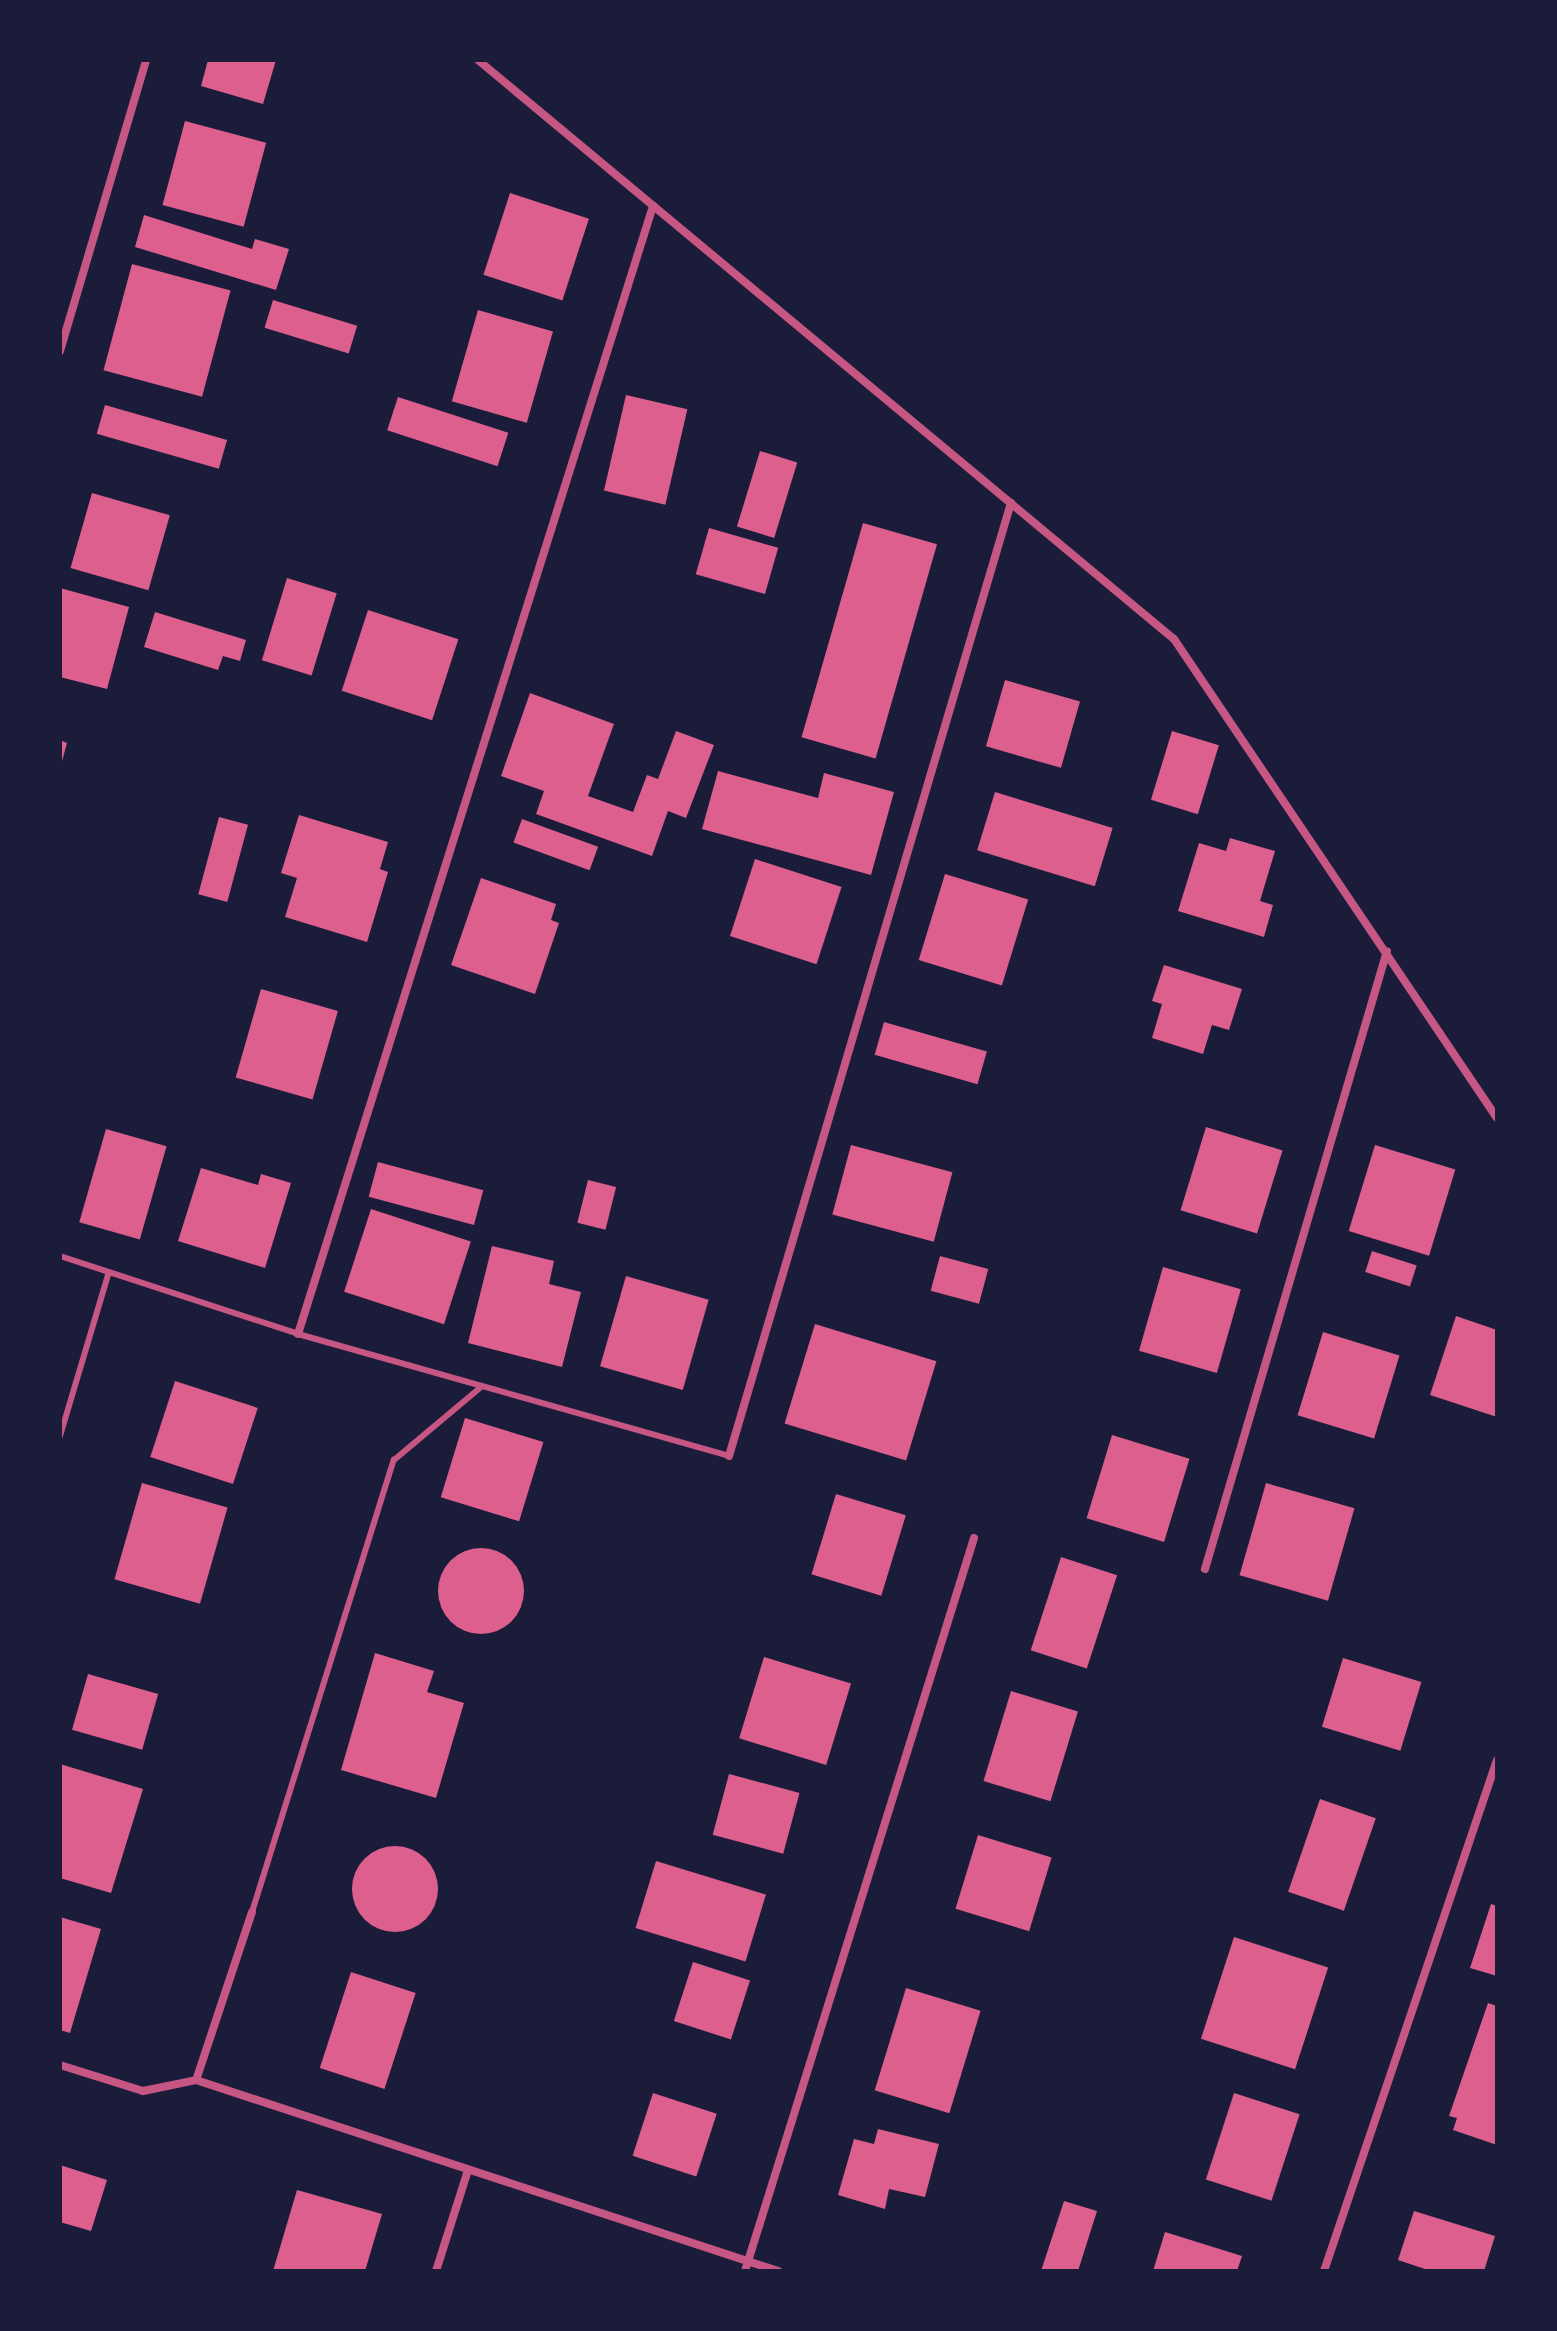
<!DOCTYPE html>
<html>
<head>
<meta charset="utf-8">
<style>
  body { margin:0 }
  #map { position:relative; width:1557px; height:2331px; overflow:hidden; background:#1b1b3a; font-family:Overpass,sans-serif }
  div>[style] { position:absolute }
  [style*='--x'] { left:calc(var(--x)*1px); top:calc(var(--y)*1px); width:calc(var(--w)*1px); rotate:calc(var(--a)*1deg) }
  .building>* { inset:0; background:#dd5f8e; transform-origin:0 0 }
  .round { border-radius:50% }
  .service>* { height:6px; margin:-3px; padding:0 3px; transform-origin:3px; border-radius:3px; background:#c65784 }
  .minor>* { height:8px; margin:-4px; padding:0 4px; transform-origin:4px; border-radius:4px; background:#c65784 }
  span { translate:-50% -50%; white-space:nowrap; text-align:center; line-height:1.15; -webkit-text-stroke:8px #1b1b3a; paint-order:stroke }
  .frame { position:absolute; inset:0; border:62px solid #1b1b3a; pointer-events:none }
</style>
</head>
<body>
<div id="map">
  <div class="building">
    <div style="clip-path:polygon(208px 60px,276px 60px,263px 104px,201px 86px)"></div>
    <div style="left:185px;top:121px;width:84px;height:87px;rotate:15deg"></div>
    <div style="left:510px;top:193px;width:83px;height:86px;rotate:18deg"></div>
    <div style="clip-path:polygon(144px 215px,252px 249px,255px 239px,289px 249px,276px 290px,135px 247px)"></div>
    <div style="left:132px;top:264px;width:102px;height:110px;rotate:15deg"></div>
    <div style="left:273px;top:300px;width:88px;height:29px;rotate:17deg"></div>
    <div style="left:478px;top:310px;width:78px;height:95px;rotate:16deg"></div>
    <div style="left:626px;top:395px;width:63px;height:98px;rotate:13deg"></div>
    <div style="left:398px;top:397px;width:116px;height:35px;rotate:18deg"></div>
    <div style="left:105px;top:405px;width:127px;height:30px;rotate:16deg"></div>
    <div style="left:760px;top:451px;width:39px;height:79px;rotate:17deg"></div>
    <div style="left:92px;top:493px;width:81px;height:78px;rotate:16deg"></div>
    <div style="left:863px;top:523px;width:77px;height:223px;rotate:16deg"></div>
    <div style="left:709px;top:528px;width:72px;height:48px;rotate:16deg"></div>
    <div style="left:287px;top:578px;width:52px;height:86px;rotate:17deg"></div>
    <div style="clip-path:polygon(60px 588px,129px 607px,107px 689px,60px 677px)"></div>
    <div style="left:368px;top:610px;width:95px;height:85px;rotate:18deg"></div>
    <div style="clip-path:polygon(155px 612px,246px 640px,240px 661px,223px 656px,218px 670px,144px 647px)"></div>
    <div style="left:1005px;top:680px;width:78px;height:69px;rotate:16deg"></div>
    <div style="clip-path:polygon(530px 693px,614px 724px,588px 796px,633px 812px,647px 775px,658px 779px,676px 731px,714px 745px,686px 818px,668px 811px,652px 856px,536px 814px,544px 791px,501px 776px)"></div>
    <div style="left:1172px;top:731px;width:49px;height:72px;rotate:17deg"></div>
    <div style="clip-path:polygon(60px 740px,67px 743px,61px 765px,60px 765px)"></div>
    <div style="clip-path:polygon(718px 771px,818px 798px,824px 773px,894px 792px,871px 875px,702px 829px)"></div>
    <div style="left:995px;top:792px;width:123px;height:61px;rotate:17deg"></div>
    <div style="clip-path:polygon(299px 815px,388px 842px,380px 869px,388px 872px,367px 942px,285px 917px,297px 878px,281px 873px)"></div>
    <div style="left:219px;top:817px;width:30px;height:80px;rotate:15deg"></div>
    <div style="left:522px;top:819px;width:81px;height:25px;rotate:20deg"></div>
    <div style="clip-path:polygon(1230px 838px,1275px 851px,1260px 901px,1273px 905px,1264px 937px,1178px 911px,1199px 843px,1226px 851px)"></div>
    <div style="left:755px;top:859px;width:91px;height:81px;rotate:18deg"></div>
    <div style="left:945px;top:874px;width:87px;height:90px;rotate:17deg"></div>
    <div style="clip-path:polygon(481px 878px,556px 904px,551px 920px,559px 923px,535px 994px,451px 965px)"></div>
    <div style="clip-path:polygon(1164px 965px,1242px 989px,1229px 1030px,1212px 1025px,1203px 1054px,1152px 1038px,1162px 1004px,1152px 1001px)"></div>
    <div style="left:261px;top:989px;width:80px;height:92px;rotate:16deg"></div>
    <div style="left:884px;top:1022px;width:107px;height:34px;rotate:16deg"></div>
    <div style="left:1206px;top:1127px;width:80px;height:87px;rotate:17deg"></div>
    <div style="left:106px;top:1129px;width:63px;height:97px;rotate:16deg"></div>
    <div style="left:851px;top:1145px;width:105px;height:72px;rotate:15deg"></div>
    <div style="left:1375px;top:1145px;width:84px;height:90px;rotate:17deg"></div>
    <div style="left:378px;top:1162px;width:109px;height:36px;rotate:15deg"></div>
    <div style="clip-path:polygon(201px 1168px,258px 1185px,261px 1174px,291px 1183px,265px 1268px,178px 1241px)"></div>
    <div style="left:588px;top:1180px;width:29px;height:44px;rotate:14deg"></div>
    <div style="left:371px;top:1209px;width:105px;height:87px;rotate:18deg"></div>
    <div style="clip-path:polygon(492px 1246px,554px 1261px,549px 1284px,581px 1292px,562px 1367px,468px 1343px)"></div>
    <div style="left:1372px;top:1251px;width:47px;height:22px;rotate:18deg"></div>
    <div style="left:940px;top:1256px;width:50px;height:36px;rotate:15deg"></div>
    <div style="left:1163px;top:1267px;width:81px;height:87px;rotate:16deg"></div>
    <div style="left:626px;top:1276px;width:86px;height:94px;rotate:16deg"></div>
    <div style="clip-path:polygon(1456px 1316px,1497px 1330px,1497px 1417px,1430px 1395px)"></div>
    <div style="left:815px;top:1324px;width:127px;height:104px;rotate:17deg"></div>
    <div style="left:1323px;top:1332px;width:80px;height:87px;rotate:17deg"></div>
    <div style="left:175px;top:1381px;width:87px;height:80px;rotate:18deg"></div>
    <div style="left:465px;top:1418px;width:82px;height:83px;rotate:17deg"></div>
    <div style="left:1112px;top:1435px;width:81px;height:87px;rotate:17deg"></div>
    <div style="left:142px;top:1483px;width:89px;height:100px;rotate:16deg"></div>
    <div style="left:1266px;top:1483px;width:92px;height:96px;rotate:16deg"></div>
    <div style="left:836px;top:1494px;width:73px;height:84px;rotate:17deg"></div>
    <div class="round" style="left:438px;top:1548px;width:86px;height:86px"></div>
    <div style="left:1061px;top:1557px;width:59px;height:98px;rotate:18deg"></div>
    <div style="clip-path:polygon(375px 1653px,434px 1671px,427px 1692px,464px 1703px,436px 1798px,341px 1770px)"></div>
    <div style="left:764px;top:1657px;width:91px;height:85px;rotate:17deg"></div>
    <div style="left:1343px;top:1658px;width:82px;height:72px;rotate:17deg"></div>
    <div style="left:88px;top:1674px;width:73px;height:58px;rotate:16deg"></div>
    <div style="left:1011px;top:1691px;width:70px;height:94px;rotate:17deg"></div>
    <div style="clip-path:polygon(60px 1764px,143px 1789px,111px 1893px,60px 1878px)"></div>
    <div style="left:729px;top:1774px;width:73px;height:63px;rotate:15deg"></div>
    <div style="left:1320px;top:1799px;width:59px;height:98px;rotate:19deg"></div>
    <div style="left:978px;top:1835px;width:77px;height:77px;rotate:17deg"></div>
    <div class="round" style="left:352px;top:1846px;width:86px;height:86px"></div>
    <div style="left:656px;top:1861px;width:115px;height:70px;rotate:17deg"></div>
    <div style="clip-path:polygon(1491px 1904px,1497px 1906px,1497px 1976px,1470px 1968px)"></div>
    <div style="clip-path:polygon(60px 1917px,101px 1929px,70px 2033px,60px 2030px)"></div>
    <div style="left:1234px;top:1937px;width:99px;height:107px;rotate:18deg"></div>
    <div style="left:693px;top:1962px;width:60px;height:62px;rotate:18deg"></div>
    <div style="left:351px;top:1972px;width:68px;height:101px;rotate:18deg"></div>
    <div style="left:906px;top:1988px;width:78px;height:107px;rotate:17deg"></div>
    <div style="clip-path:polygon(1488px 2003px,1497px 2006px,1497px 2145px,1453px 2130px,1457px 2118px,1449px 2116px)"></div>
    <div style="left:653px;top:2093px;width:67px;height:66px;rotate:18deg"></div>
    <div style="left:1234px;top:2093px;width:69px;height:91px;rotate:18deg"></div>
    <div style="clip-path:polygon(878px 2129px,939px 2144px,925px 2197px,889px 2189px,885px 2209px,838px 2195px,854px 2139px,874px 2144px)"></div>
    <div style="clip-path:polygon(60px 2165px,107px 2180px,91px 2231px,60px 2222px)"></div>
    <div style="clip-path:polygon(297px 2190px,382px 2214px,365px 2271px,273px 2271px)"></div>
    <div style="clip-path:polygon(1064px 2201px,1097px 2211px,1078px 2271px,1041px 2271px)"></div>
    <div style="clip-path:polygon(1414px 2211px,1495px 2236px,1484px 2271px,1431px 2271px,1398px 2260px)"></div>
    <div style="clip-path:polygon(1165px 2232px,1242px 2256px,1237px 2271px,1153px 2271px)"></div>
  </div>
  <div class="service">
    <div style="--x:60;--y:1256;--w:250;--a:18.1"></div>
    <div style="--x:298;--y:1334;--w:448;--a:15.8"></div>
    <div style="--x:60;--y:1436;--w:171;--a:-73.4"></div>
    <div style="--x:252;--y:1912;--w:474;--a:-72.6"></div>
    <div style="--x:394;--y:1460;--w:114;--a:-40"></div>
  </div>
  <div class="minor">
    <div style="--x:478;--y:60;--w:905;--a:39.76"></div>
    <div style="--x:1174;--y:639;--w:578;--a:56.01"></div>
    <div style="--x:60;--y:351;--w:303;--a:-73.5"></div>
    <div style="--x:298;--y:1334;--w:1183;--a:-72.53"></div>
    <div style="--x:729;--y:1456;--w:994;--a:-73.52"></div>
    <div style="--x:1205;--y:1569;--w:644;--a:-73.59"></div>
    <div style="--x:252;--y:1912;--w:177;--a:108.4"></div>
    <div style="--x:196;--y:2080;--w:613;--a:18.17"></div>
    <div style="--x:60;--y:2065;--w:87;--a:17.4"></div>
    <div style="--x:143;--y:2091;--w:54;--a:-11.7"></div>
    <div style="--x:436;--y:2271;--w:106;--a:-72.4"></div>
    <div style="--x:745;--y:2271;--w:768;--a:-72.65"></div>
    <div style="--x:1324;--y:2271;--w:539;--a:-71.3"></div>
  </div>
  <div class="frame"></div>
</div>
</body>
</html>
